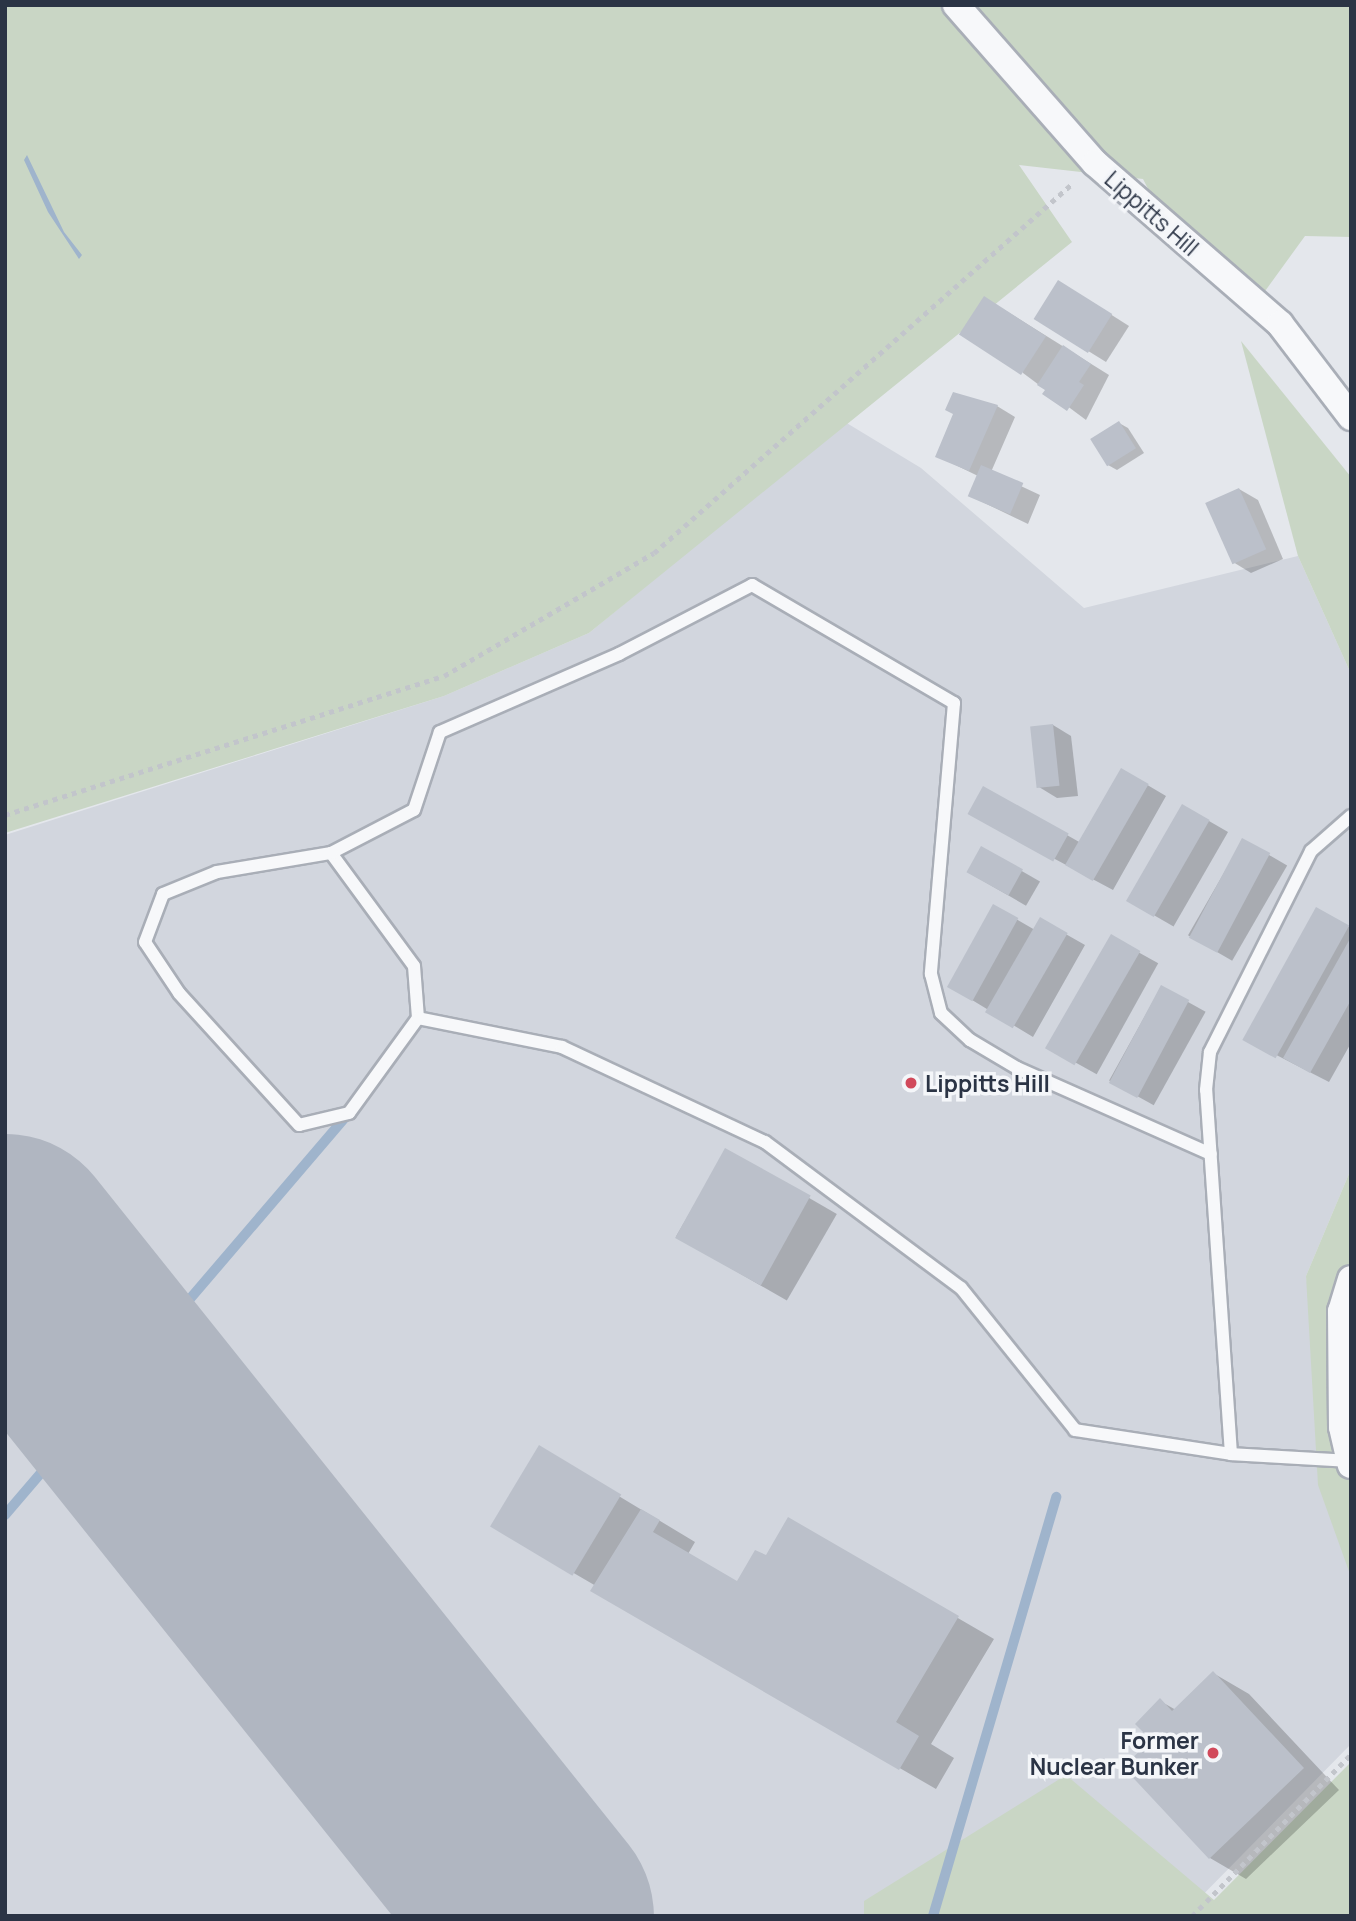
<!DOCTYPE html>
<html>
<head>
<meta charset="utf-8">
<style>
  body { margin:0 }
  #map { position:relative; width:1356px; height:1921px; overflow:hidden; background:#e4e7ec; font-family:Manrope,sans-serif }
  div>[style] { position:absolute }
  [style*='--x'] { left:calc(var(--x)*1px); top:calc(var(--y)*1px); width:calc(var(--w)*1px); rotate:calc(var(--a)*1deg) }
  .built>* { inset:0; background:#d2d6de }
  .green>* { inset:0; background:#c9d6c5 }
  .water>* { inset:0; background:#9fb4cc }
  .shadow>* { inset:0; background:#0003; transform-origin:0 0 }
  .stream>* { height:10px; margin:-5px; padding:0 5px; transform-origin:5px; border-radius:5px; background:#9fb4cc }
  .runway>* { height:229px; margin:-114.5px; padding:0 114.5px; transform-origin:114.5px; border-radius:114.5px; background:#b0b6c1 }
  .building>* { inset:0; background:#bbc0ca; transform-origin:0 0 }
  .path>* { height:4.5px; margin-top:-2.25px; transform-origin:0; background:repeating-linear-gradient(90deg,#c2c5cb 0 5px,transparent 0 10px) }
  .roads { filter:drop-shadow(2px 0 #a9aeb7) drop-shadow(-2px 0 #a9aeb7) drop-shadow(0 2px #a9aeb7) drop-shadow(0 -2px #a9aeb7) }
  .lane>* { height:12px; margin:-6px; padding:0 6px; transform-origin:6px; border-radius:6px; background:#f7f8fa }
  .street>* { height:26px; margin:-13px; padding:0 13px; transform-origin:13px; border-radius:13px; background:#f7f8fa }
  .dots>* { width:19px; height:19px; translate:-50% -50%; box-sizing:border-box; border:4px solid #f4f6f9; border-radius:50% }
  span { translate:-50% -50%; white-space:nowrap; text-align:center; line-height:1.15; -webkit-text-stroke:7px #f4f6f9; paint-order:stroke }
  .street-label { font-size:23px; color:#2b3445 }
  .poi-label { font-size:23px; color:#2b3445; font-weight:700 }
  .left { translate:0 -50%; text-align:left }
  .right { translate:-100% -50%; text-align:right }
  .frame { position:absolute; inset:0; border:7px solid #2b3445; pointer-events:none }
</style>
</head>
<body>
<div id="map">
  <div class="built">
    <div style="clip-path:polygon(845px 422px,921px 468px,1084px 608px,1298px 556px,1351px 674px,1351px 1169px,1306px 1276px,1351px 1551px,1351px 1744px,1182px 1916px,5px 1916px,5px 835px,444px 696px,589px 633px)"></div>
  </div>
  <div class="green">
    <div style="clip-path:polygon(5px 5px,1351px 5px,1351px 237px,1305px 236px,1252px 309px,1183px 257px,1143px 179px,1019px 165px,1072px 242px,589px 633px,444px 696px,5px 833px)"></div>
    <div style="clip-path:polygon(1241px 341px,1351px 477px,1351px 674px,1298px 556px)"></div>
    <div style="clip-path:polygon(1351px 1169px,1351px 1577px,1318px 1485px,1306px 1276px)"></div>
    <div style="clip-path:polygon(1351px 1762px,1351px 1916px,864px 1916px,864px 1901px,1066px 1775px,1214px 1900px)"></div>
  </div>
  <div class="water">
    <div style="clip-path:polygon(27px 155px,64px 232px,82px 255px,79px 259px,48px 212px,24px 160px)"></div>
  </div>
  <div class="shadow">
    <div style="clip-path:polygon(1077px 293px,1129px 326px,1106px 362px,1035px 318px)"></div>
    <div style="clip-path:polygon(1003px 309px,1109px 375px,1086px 420px,1023px 373px)"></div>
    <div style="clip-path:polygon(997px 406px,1015px 417px,991px 472px,1040px 495px,1028px 524px,970px 496px,978px 476px,937px 456px)"></div>
    <div style="clip-path:polygon(1119px 423px,1128px 428px,1144px 453px,1117px 470px,1108px 465px)"></div>
    <div style="clip-path:polygon(1239px 489px,1258px 500px,1283px 559px,1251px 573px,1233px 562px)"></div>
    <div style="clip-path:polygon(1053px 725px,1071px 736px,1078px 796px,1057px 798px,1039px 787px)"></div>
    <div style="clip-path:polygon(1122px 770px,1166px 796px,1113px 890px,969px 813px,984px 788px,1081px 843px)"></div>
    <div style="left:1183px;top:806px;width:52px;height:109px;rotate:30deg"></div>
    <div style="left:1243px;top:840px;width:51px;height:110px;rotate:30deg"></div>
    <div style="left:982px;top:848px;width:67px;height:28px;rotate:30deg"></div>
    <div style="clip-path:polygon(994px 906px,1035px 930px,1041px 920px,1085px 945px,1033px 1037px,949px 986px)"></div>
    <div style="clip-path:polygon(1317px 909px,1351px 928px,1351px 1043px,1329px 1082px,1245px 1039px)"></div>
    <div style="left:1111px;top:937px;width:54px;height:127px;rotate:29deg"></div>
    <div style="left:1161px;top:987px;width:51px;height:107px;rotate:29deg"></div>
    <div style="left:726px;top:1150px;width:128px;height:100px;rotate:30deg"></div>
    <div style="clip-path:polygon(539px 1448px,695px 1542px,688px 1554px,738px 1583px,767px 1558px,789px 1520px,994px 1639px,931px 1744px,954px 1758px,936px 1789px,593px 1591px,596px 1586px,493px 1526px)"></div>
    <div style="clip-path:polygon(1213px 1673px,1249px 1694px,1339px 1790px,1246px 1879px,1210px 1858px,1153px 1740px,1160px 1701px,1176px 1710px)"></div>
  </div>
  <div class="stream">
    <div style="--x:5;--y:1515;--w:529;--a:-49.45"></div>
    <div style="--x:933;--y:1916;--w:437;--a:-73.6"></div>
  </div>
  <div class="runway">
    <div style="--x:5;--y:1248;--w:855;--a:51.36"></div>
  </div>
  <div class="building">
    <div style="left:1058px;top:280px;width:64px;height:46px;rotate:32deg"></div>
    <div style="left:984px;top:296px;width:74px;height:46px;rotate:33deg"></div>
    <div style="clip-path:polygon(1063px 345px,1091px 364px,1079px 382px,1084px 385px,1067px 411px,1042px 394px,1045px 390px,1037px 385px)"></div>
    <div style="clip-path:polygon(953px 392px,998px 405px,969px 471px,935px 457px,953px 414px,945px 410px)"></div>
    <div style="left:1119px;top:421px;width:32px;height:34px;rotate:58deg"></div>
    <div style="left:981px;top:465px;width:46px;height:34px;rotate:23deg"></div>
    <div style="left:1239px;top:488px;width:67px;height:37px;rotate:66deg"></div>
    <div style="left:1053px;top:724px;width:62px;height:23px;rotate:84deg"></div>
    <div style="left:1121px;top:768px;width:32px;height:112px;rotate:30deg"></div>
    <div style="left:983px;top:786px;width:98px;height:32px;rotate:29deg"></div>
    <div style="left:1182px;top:804px;width:32px;height:112px;rotate:30deg"></div>
    <div style="left:1242px;top:838px;width:32px;height:113px;rotate:28deg"></div>
    <div style="left:981px;top:846px;width:48px;height:30px;rotate:29deg"></div>
    <div style="left:993px;top:904px;width:29px;height:95px;rotate:29deg"></div>
    <div style="left:1316px;top:907px;width:38px;height:152px;rotate:29deg"></div>
    <div style="left:1040px;top:917px;width:32px;height:110px;rotate:30deg"></div>
    <div style="left:1111px;top:934px;width:34px;height:132px;rotate:30deg"></div>
    <div style="clip-path:polygon(1351px 937px,1351px 1000px,1310px 1073px,1283px 1058px)"></div>
    <div style="left:1161px;top:985px;width:32px;height:111px;rotate:28deg"></div>
    <div style="left:725px;top:1148px;width:98px;height:103px;rotate:29deg"></div>
    <div style="left:539px;top:1445px;width:96px;height:95px;rotate:31deg"></div>
    <div style="clip-path:polygon(641px 1509px,660px 1520px,653px 1532px,737px 1581px,755px 1550px,766px 1555px,788px 1517px,959px 1616px,896px 1722px,919px 1736px,899px 1770px,590px 1591px)"></div>
    <div style="clip-path:polygon(1213px 1671px,1304px 1768px,1209px 1859px,1123px 1767px,1151px 1740px,1135px 1724px,1160px 1698px,1172px 1711px)"></div>
  </div>
  <div class="path">
    <div style="--x:5;--y:815;--w:460;--a:-17.6"></div>
    <div style="--x:444;--y:676;--w:243;--a:-30.4"></div>
    <div style="--x:654;--y:553;--w:559;--a:-41.45"></div>
    <div style="--x:1192;--y:1916;--w:227;--a:-45.5"></div>
  </div>
  <div class="roads">
    <div class="lane">
      <div style="--x:331;--y:853;--w:93;--a:-27.4"></div>
      <div style="--x:414;--y:810;--w:82;--a:-71.6"></div>
      <div style="--x:440;--y:732;--w:195;--a:-23.5"></div>
      <div style="--x:619;--y:654;--w:150;--a:-27.4"></div>
      <div style="--x:752;--y:585;--w:234;--a:30.3"></div>
      <div style="--x:954;--y:703;--w:272;--a:94.9"></div>
      <div style="--x:931;--y:974;--w:40;--a:75.6"></div>
      <div style="--x:941;--y:1013;--w:40;--a:43"></div>
      <div style="--x:970;--y:1040;--w:55;--a:30.8"></div>
      <div style="--x:1017;--y:1068;--w:212;--a:23.9"></div>
      <div style="--x:331;--y:853;--w:140;--a:53.7"></div>
      <div style="--x:414;--y:966;--w:52;--a:85.6"></div>
      <div style="--x:418;--y:1018;--w:117;--a:126"></div>
      <div style="--x:349;--y:1113;--w:51;--a:166.5"></div>
      <div style="--x:299;--y:1125;--w:178;--a:-132.3"></div>
      <div style="--x:179;--y:993;--w:61;--a:-123.7"></div>
      <div style="--x:145;--y:942;--w:51;--a:-69.4"></div>
      <div style="--x:163;--y:894;--w:58;--a:-22.2"></div>
      <div style="--x:217;--y:872;--w:116;--a:-9.5"></div>
      <div style="--x:418;--y:1018;--w:147;--a:11.4"></div>
      <div style="--x:562;--y:1047;--w:224;--a:25.1"></div>
      <div style="--x:765;--y:1142;--w:244;--a:36.7"></div>
      <div style="--x:961;--y:1288;--w:182;--a:51.2"></div>
      <div style="--x:1075;--y:1430;--w:158;--a:8.7"></div>
      <div style="--x:1231;--y:1454;--w:365;--a:-93.9"></div>
      <div style="--x:1206;--y:1090;--w:38;--a:-84"></div>
      <div style="--x:1210;--y:1052;--w:225;--a:-63.3"></div>
      <div style="--x:1311;--y:851;--w:53;--a:-41.2"></div>
      <div style="--x:1231;--y:1454;--w:118;--a:3.4"></div>
    </div>
    <div class="street">
      <div style="--x:956;--y:5;--w:210;--a:48.7"></div>
      <div style="--x:1095;--y:163;--w:245;--a:41"></div>
      <div style="--x:1280;--y:324;--w:117;--a:52.6"></div>
      <div style="--x:1351;--y:1279;--w:34;--a:107"></div>
      <div style="--x:1341;--y:1311;--w:116;--a:89.5"></div>
      <div style="--x:1342;--y:1427;--w:39;--a:77"></div>
    </div>
  </div>
  <div class="dots">
    <div style="left:911px;top:1083px;background:#d1495b"></div>
    <div style="left:1213px;top:1753px;background:#d1495b"></div>
  </div>
  <div class="street-label">
    <span style="left:1152px;top:213px;rotate:41deg">Lippitts Hill</span>
  </div>
  <div class="poi-label">
    <span class="left" style="left:925px;top:1083px">Lippitts Hill</span>
    <span class="right" style="left:1199px;top:1753px">Former<br>Nuclear Bunker</span>
  </div>
  <div class="frame"></div>
</div>
</body>
</html>
